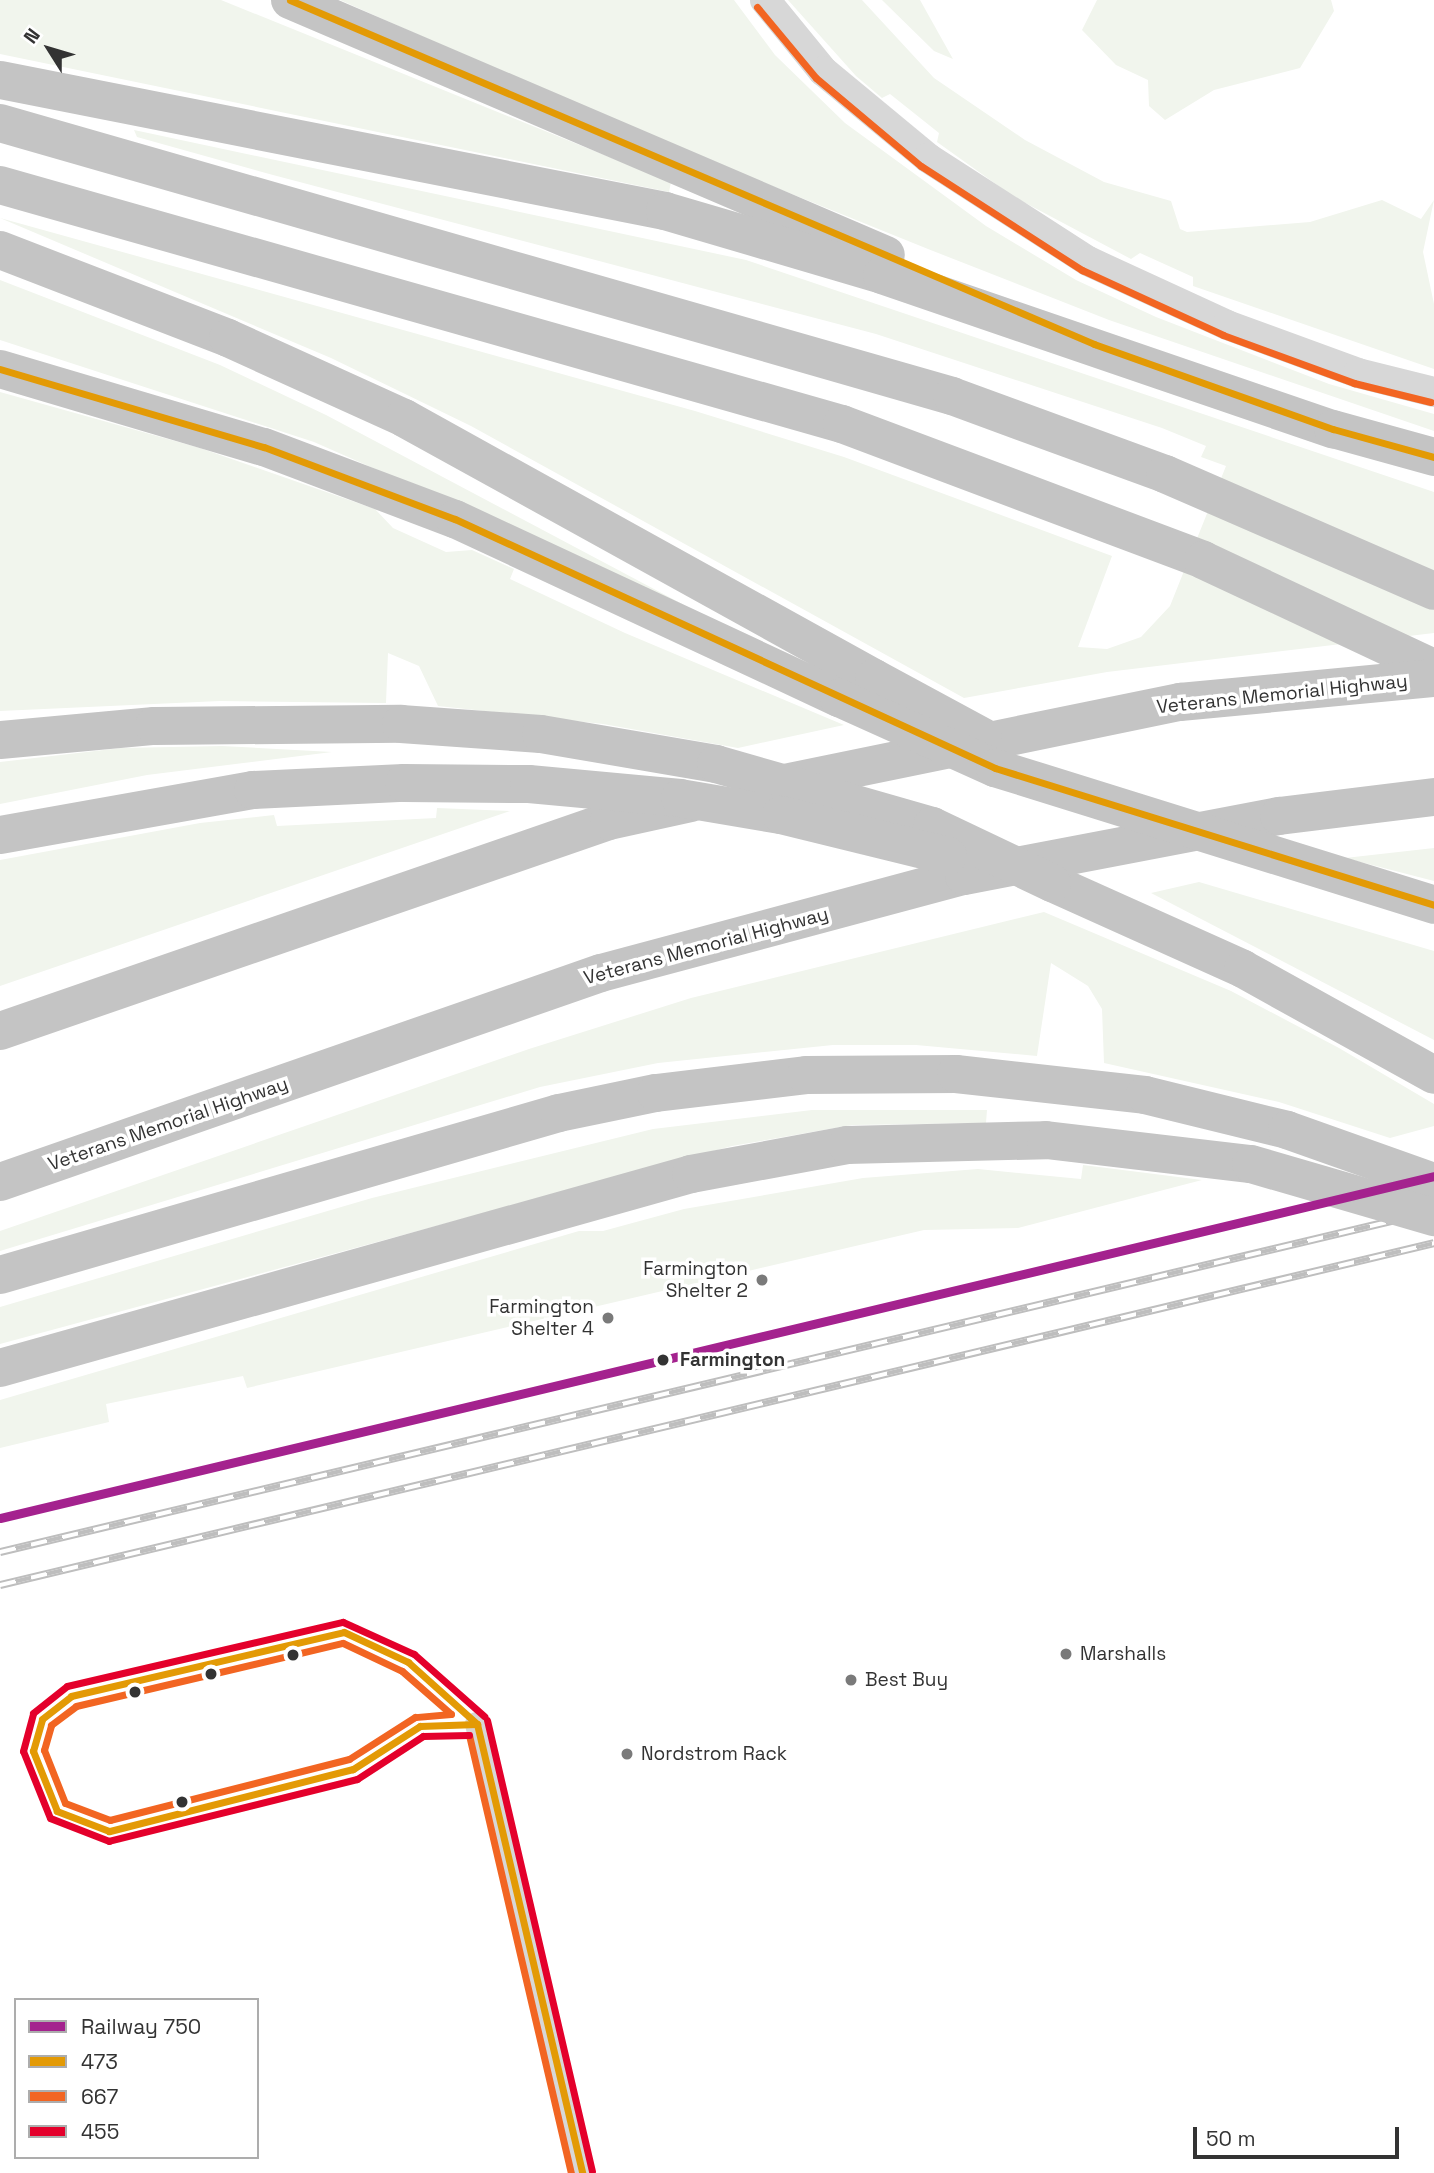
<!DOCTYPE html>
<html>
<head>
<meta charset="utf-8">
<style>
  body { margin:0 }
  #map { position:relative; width:1434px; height:2173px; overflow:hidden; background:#fff; font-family:"Space Grotesk",sans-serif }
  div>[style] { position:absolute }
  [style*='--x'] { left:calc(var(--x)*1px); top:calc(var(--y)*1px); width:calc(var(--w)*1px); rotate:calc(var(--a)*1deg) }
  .green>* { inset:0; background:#f1f5ed }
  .minor>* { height:24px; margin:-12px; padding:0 12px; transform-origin:12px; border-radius:12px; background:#d7d7d7 }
  .tertiary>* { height:30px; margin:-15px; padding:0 15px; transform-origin:15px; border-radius:15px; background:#d7d7d7 }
  .motorway>* { height:38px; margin:-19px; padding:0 19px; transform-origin:19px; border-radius:19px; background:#c4c4c4 }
  .rail>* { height:8px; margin-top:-4px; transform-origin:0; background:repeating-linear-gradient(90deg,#fff 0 16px,#bebebe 0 32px); box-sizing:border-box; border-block:2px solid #bebebe }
  .motorway-bridge>* { height:38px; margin:-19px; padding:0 19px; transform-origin:19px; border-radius:19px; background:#c4c4c4 }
  .bus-1>* { height:7px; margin:-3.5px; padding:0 3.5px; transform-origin:3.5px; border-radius:3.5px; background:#e39a05 }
  .bus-2>* { height:7px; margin:-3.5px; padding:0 3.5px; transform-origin:3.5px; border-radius:3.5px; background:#f26522 }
  .bus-3>* { height:7px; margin:-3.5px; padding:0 3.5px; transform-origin:3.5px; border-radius:3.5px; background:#e4002b }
  .rail-1>* { height:9px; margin:-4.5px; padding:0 4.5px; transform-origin:4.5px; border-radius:4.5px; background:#a4228e }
  .dots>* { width:19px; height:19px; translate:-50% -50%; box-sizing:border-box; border:4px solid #fff; border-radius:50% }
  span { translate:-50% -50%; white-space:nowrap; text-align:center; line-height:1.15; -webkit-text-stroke:7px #fff; paint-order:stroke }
  .street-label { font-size:19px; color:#333 }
  .poi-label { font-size:19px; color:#333 }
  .right { translate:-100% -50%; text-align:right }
  .left { translate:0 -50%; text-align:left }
  .stop-label { font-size:19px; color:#333; font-weight:700 }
  .legend { position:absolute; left:14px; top:1998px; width:245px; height:161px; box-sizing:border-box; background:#fff; border:2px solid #adadad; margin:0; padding:9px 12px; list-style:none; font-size:21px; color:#333 }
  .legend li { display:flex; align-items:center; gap:14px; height:35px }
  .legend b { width:35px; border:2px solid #adadad }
  .north { position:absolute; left:14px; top:14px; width:70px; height:70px; -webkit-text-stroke:5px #fff; paint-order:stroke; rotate:307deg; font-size:19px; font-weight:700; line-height:28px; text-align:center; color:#333 }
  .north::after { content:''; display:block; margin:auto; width:24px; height:32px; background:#333; clip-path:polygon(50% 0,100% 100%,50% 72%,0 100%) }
  .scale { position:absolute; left:1193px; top:2127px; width:206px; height:32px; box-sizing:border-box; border:4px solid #333; border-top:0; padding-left:9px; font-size:21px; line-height:24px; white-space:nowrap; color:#333; -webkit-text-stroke:5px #fff; paint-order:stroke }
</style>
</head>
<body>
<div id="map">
  <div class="green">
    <div style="clip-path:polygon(0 0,221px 0,671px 182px,669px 192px,0 54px)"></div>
    <div style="clip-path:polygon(340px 0,734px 0,775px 55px,845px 123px,986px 226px,1076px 280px,1156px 317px,1329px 384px,1434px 414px,1434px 431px,1109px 320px,928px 249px,626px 127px)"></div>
    <div style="clip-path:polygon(788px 0,862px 0,934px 78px,1025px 140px,1104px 182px,1171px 201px,1180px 229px,1187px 232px,1310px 222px,1382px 200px,1421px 219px,1434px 200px,1423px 252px,1434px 304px,1434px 369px,1193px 286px,1193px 277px,1140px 253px,1131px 259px,1014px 197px,937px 142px,939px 133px,890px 94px,882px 98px,856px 76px)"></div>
    <div style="clip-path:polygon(882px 0,920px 0,953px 59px,934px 51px)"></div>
    <div style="clip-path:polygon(1097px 0,1331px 0,1334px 11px,1300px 68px,1214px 90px,1165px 120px,1149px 106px,1148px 80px,1116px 65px,1082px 30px)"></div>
    <div style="clip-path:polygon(134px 130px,746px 260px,1434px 492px,1434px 633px,1107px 672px,964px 698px,471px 426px,331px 358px,0 218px,695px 411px,844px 457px,1112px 556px,1078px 647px,1107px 649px,1141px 637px,1170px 606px,1226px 466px,1201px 457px,1206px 446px,1162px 428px,876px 334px,273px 175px,137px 137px)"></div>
    <div style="clip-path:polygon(0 280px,220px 365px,326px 415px,686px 606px,314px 442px,0 340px)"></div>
    <div style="clip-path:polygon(0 392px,200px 448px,375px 509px,393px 528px,446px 552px,472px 550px,514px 569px,510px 579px,625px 633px,844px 725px,738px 748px,603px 724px,438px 706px,419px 666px,388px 653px,386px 703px,220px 701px,0 711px)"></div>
    <div style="clip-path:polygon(222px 746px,332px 752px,147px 775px,0 804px,0 762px,121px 748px)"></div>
    <div style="clip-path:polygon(437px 808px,510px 811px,0 986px,0 860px,200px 823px,274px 815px,277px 826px,436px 818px)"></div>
    <div style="clip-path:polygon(1434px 848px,1434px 881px,1345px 858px)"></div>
    <div style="clip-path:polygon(1199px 882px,1434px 951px,1434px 1040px,1151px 893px)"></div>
    <div style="clip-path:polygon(1044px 912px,1231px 991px,1339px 1048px,1434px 1104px,1434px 1126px,1390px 1138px,1279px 1102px,1104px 1063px,1102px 1009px,1088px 986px,1051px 963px,1037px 1056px,916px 1045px,833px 1045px,658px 1063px,540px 1087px,0 1251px,0 1231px,529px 1049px,691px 998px)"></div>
    <div style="clip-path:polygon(812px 1110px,987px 1110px,986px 1123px,852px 1125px,732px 1146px,0 1344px,0 1307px,372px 1198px,653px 1129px)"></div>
    <div style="clip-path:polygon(1083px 1165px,1202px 1180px,1018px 1228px,924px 1230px,247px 1388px,243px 1376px,106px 1404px,109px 1422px,0 1448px,0 1400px,579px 1231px,603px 1231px,684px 1209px,863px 1178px,978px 1169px,1081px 1179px)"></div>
  </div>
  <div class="minor">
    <div style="--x:477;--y:1724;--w:461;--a:76.8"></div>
  </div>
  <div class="tertiary">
    <div style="--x:765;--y:0;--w:92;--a:50.8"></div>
    <div style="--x:823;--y:71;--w:136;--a:39.6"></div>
    <div style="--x:928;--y:158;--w:190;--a:32.8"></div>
    <div style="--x:1088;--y:261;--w:153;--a:24.7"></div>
    <div style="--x:1227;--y:325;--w:140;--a:20.1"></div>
    <div style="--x:1358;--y:373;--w:78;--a:14"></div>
  </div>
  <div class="motorway">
    <div style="--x:290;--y:0;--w:648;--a:23.16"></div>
    <div style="--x:0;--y:80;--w:678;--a:11.14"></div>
    <div style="--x:665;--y:211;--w:226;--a:16.4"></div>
    <div style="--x:882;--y:275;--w:477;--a:18.9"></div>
    <div style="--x:1333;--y:429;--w:105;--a:15.5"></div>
    <div style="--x:0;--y:123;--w:990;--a:16"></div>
    <div style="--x:952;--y:396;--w:227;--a:20.1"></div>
    <div style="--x:1165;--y:474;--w:293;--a:23.5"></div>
    <div style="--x:0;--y:185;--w:875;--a:15.85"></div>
    <div style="--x:842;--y:424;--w:386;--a:20.6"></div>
    <div style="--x:1203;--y:560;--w:255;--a:25.1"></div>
    <div style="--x:0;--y:250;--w:244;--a:21.1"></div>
    <div style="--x:228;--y:338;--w:193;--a:24.4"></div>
    <div style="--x:404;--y:418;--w:537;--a:28.95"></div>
    <div style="--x:0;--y:369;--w:275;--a:16.5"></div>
    <div style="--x:264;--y:447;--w:204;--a:20.7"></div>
    <div style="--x:455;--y:519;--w:424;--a:25"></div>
    <div style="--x:0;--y:740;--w:155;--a:-5.2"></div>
    <div style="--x:154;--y:726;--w:247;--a:-0.5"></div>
    <div style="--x:770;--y:786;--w:419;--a:-11.6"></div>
    <div style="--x:1180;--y:702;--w:255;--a:-5.4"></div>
    <div style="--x:0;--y:835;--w:257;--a:-10.1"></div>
    <div style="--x:253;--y:790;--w:151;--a:-2.7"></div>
    <div style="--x:1052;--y:883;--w:209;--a:24.2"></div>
    <div style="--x:1243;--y:969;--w:218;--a:29"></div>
    <div style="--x:0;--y:1031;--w:644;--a:-19.03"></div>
    <div style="--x:609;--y:821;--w:84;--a:-12.4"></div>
    <div style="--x:0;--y:1182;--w:636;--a:-19.18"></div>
    <div style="--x:601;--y:973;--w:376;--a:-15"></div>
    <div style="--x:964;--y:876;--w:321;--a:-10.8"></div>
    <div style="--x:1279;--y:816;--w:156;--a:-7"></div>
    <div style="--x:0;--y:1275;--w:582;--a:-16.16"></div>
    <div style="--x:559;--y:1113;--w:99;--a:-11.7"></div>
    <div style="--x:656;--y:1093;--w:151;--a:-6.8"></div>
    <div style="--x:806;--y:1075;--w:150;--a:-0.4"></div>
    <div style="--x:956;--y:1074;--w:190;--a:6.3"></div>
    <div style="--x:1145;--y:1095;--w:146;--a:13.8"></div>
    <div style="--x:1287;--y:1130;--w:156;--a:19.5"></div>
    <div style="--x:0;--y:1368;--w:718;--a:-15.68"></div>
    <div style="--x:691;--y:1174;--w:159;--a:-10.5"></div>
    <div style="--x:847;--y:1145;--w:199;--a:-1.4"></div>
  </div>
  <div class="rail">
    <div style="--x:0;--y:1552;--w:1474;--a:-13.38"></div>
    <div style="--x:0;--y:1585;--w:1474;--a:-13.41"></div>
  </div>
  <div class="motorway-bridge">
    <div style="--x:874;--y:678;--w:124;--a:28.4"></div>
    <div style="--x:839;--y:698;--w:171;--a:24.2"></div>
    <div style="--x:995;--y:768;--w:460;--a:17.3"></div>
    <div style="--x:401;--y:724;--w:140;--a:4.1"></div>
    <div style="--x:541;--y:734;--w:178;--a:9.7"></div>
    <div style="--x:716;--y:764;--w:225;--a:16"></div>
    <div style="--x:932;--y:826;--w:133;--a:25.4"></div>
    <div style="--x:404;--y:783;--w:125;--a:0.5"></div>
    <div style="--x:529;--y:784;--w:152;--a:5.3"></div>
    <div style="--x:680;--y:798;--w:102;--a:9.6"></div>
    <div style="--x:781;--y:815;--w:172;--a:13.8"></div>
    <div style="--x:1046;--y:1140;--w:206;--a:6.7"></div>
    <div style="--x:1251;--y:1164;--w:191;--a:16.2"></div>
  </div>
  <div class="bus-1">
    <div style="--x:290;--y:0;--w:875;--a:23.16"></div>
    <div style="--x:1094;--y:344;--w:254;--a:19.6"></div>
    <div style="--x:1333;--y:429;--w:105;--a:15.5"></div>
    <div style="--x:0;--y:369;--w:275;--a:16.5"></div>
    <div style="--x:264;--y:447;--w:204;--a:20.7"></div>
    <div style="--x:455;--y:519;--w:595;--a:24.75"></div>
    <div style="--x:995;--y:768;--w:460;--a:17.3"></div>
    <div style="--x:344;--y:1632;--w:71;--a:25.1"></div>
    <div style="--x:408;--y:1662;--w:93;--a:41.9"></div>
    <div style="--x:477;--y:1724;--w:57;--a:178"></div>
    <div style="--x:420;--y:1726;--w:80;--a:147.3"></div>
    <div style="--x:353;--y:1769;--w:252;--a:165.7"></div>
    <div style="--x:109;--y:1831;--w:56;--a:-159"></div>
    <div style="--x:57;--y:1811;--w:65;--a:-111.8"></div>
    <div style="--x:33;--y:1751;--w:33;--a:-74"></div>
    <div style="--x:42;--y:1719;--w:37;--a:-38"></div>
    <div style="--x:71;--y:1696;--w:280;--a:-13.2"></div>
    <div style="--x:477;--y:1724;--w:461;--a:76.8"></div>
  </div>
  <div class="bus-2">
    <div style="--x:757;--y:7;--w:92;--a:50.3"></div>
    <div style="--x:816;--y:78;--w:137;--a:40"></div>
    <div style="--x:921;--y:166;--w:192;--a:32.9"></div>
    <div style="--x:1082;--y:270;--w:155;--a:24.7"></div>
    <div style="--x:1223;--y:335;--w:140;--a:20.1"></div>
    <div style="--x:1354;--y:383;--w:79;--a:13.9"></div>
    <div style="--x:343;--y:1643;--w:65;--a:25.4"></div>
    <div style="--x:402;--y:1671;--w:65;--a:41.3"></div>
    <div style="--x:451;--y:1714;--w:36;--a:175"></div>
    <div style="--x:415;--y:1717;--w:78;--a:147.5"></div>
    <div style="--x:349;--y:1759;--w:247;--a:165.7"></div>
    <div style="--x:110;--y:1820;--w:48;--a:-159.3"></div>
    <div style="--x:65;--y:1803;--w:57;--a:-111.6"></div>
    <div style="--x:44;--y:1750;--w:26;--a:-74"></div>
    <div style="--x:51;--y:1725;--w:31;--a:-37"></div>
    <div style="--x:76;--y:1706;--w:274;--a:-13.3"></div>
    <div style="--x:469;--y:1735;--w:450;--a:76.9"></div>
  </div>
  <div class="bus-3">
    <div style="--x:487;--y:1720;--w:463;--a:76.9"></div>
    <div style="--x:469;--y:1735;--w:46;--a:178.8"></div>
    <div style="--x:423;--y:1736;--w:79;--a:146.9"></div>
    <div style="--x:357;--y:1779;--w:256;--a:166"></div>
    <div style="--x:109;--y:1841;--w:63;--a:-158.7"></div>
    <div style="--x:50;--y:1818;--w:72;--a:-111.9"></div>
    <div style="--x:23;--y:1751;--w:39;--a:-75"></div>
    <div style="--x:33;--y:1713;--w:43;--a:-38.5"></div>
    <div style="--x:67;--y:1686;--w:283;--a:-13.1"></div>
    <div style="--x:343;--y:1622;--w:78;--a:24.3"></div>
    <div style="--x:414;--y:1654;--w:94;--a:41.5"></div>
  </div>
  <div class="rail-1">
    <div style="--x:0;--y:1518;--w:1474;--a:-13.41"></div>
  </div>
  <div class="dots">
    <div style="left:762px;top:1280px;background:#7a7a7a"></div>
    <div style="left:608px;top:1318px;background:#7a7a7a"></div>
    <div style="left:663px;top:1360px;background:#333"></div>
    <div style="left:1066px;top:1654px;background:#7a7a7a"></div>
    <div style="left:293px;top:1655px;background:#333"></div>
    <div style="left:211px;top:1674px;background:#333"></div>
    <div style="left:851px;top:1680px;background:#7a7a7a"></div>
    <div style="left:135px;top:1692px;background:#333"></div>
    <div style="left:627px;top:1754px;background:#7a7a7a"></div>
    <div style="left:182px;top:1802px;background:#333"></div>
  </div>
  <div class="street-label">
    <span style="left:1282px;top:694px;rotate:-6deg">Veterans Memorial Highway</span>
    <span style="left:706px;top:946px;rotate:-15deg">Veterans Memorial Highway</span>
    <span style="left:168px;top:1124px;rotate:-19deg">Veterans Memorial Highway</span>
  </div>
  <div class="poi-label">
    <span class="right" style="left:748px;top:1280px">Farmington<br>Shelter 2</span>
    <span class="right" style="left:594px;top:1318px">Farmington<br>Shelter 4</span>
    <span class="left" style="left:1080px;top:1654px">Marshalls</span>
    <span class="left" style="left:865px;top:1680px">Best Buy</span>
    <span class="left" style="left:641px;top:1754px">Nordstrom Rack</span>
  </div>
  <div class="stop-label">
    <span class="left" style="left:680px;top:1360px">Farmington</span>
  </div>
  <ul class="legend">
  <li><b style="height:9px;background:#a4228e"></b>Railway 750</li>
  <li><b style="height:9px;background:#e39a05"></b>473</li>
  <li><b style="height:9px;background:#f26522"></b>667</li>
  <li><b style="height:9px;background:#e4002b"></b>455</li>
  </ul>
  <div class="north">N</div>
  <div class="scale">50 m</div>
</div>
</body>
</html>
